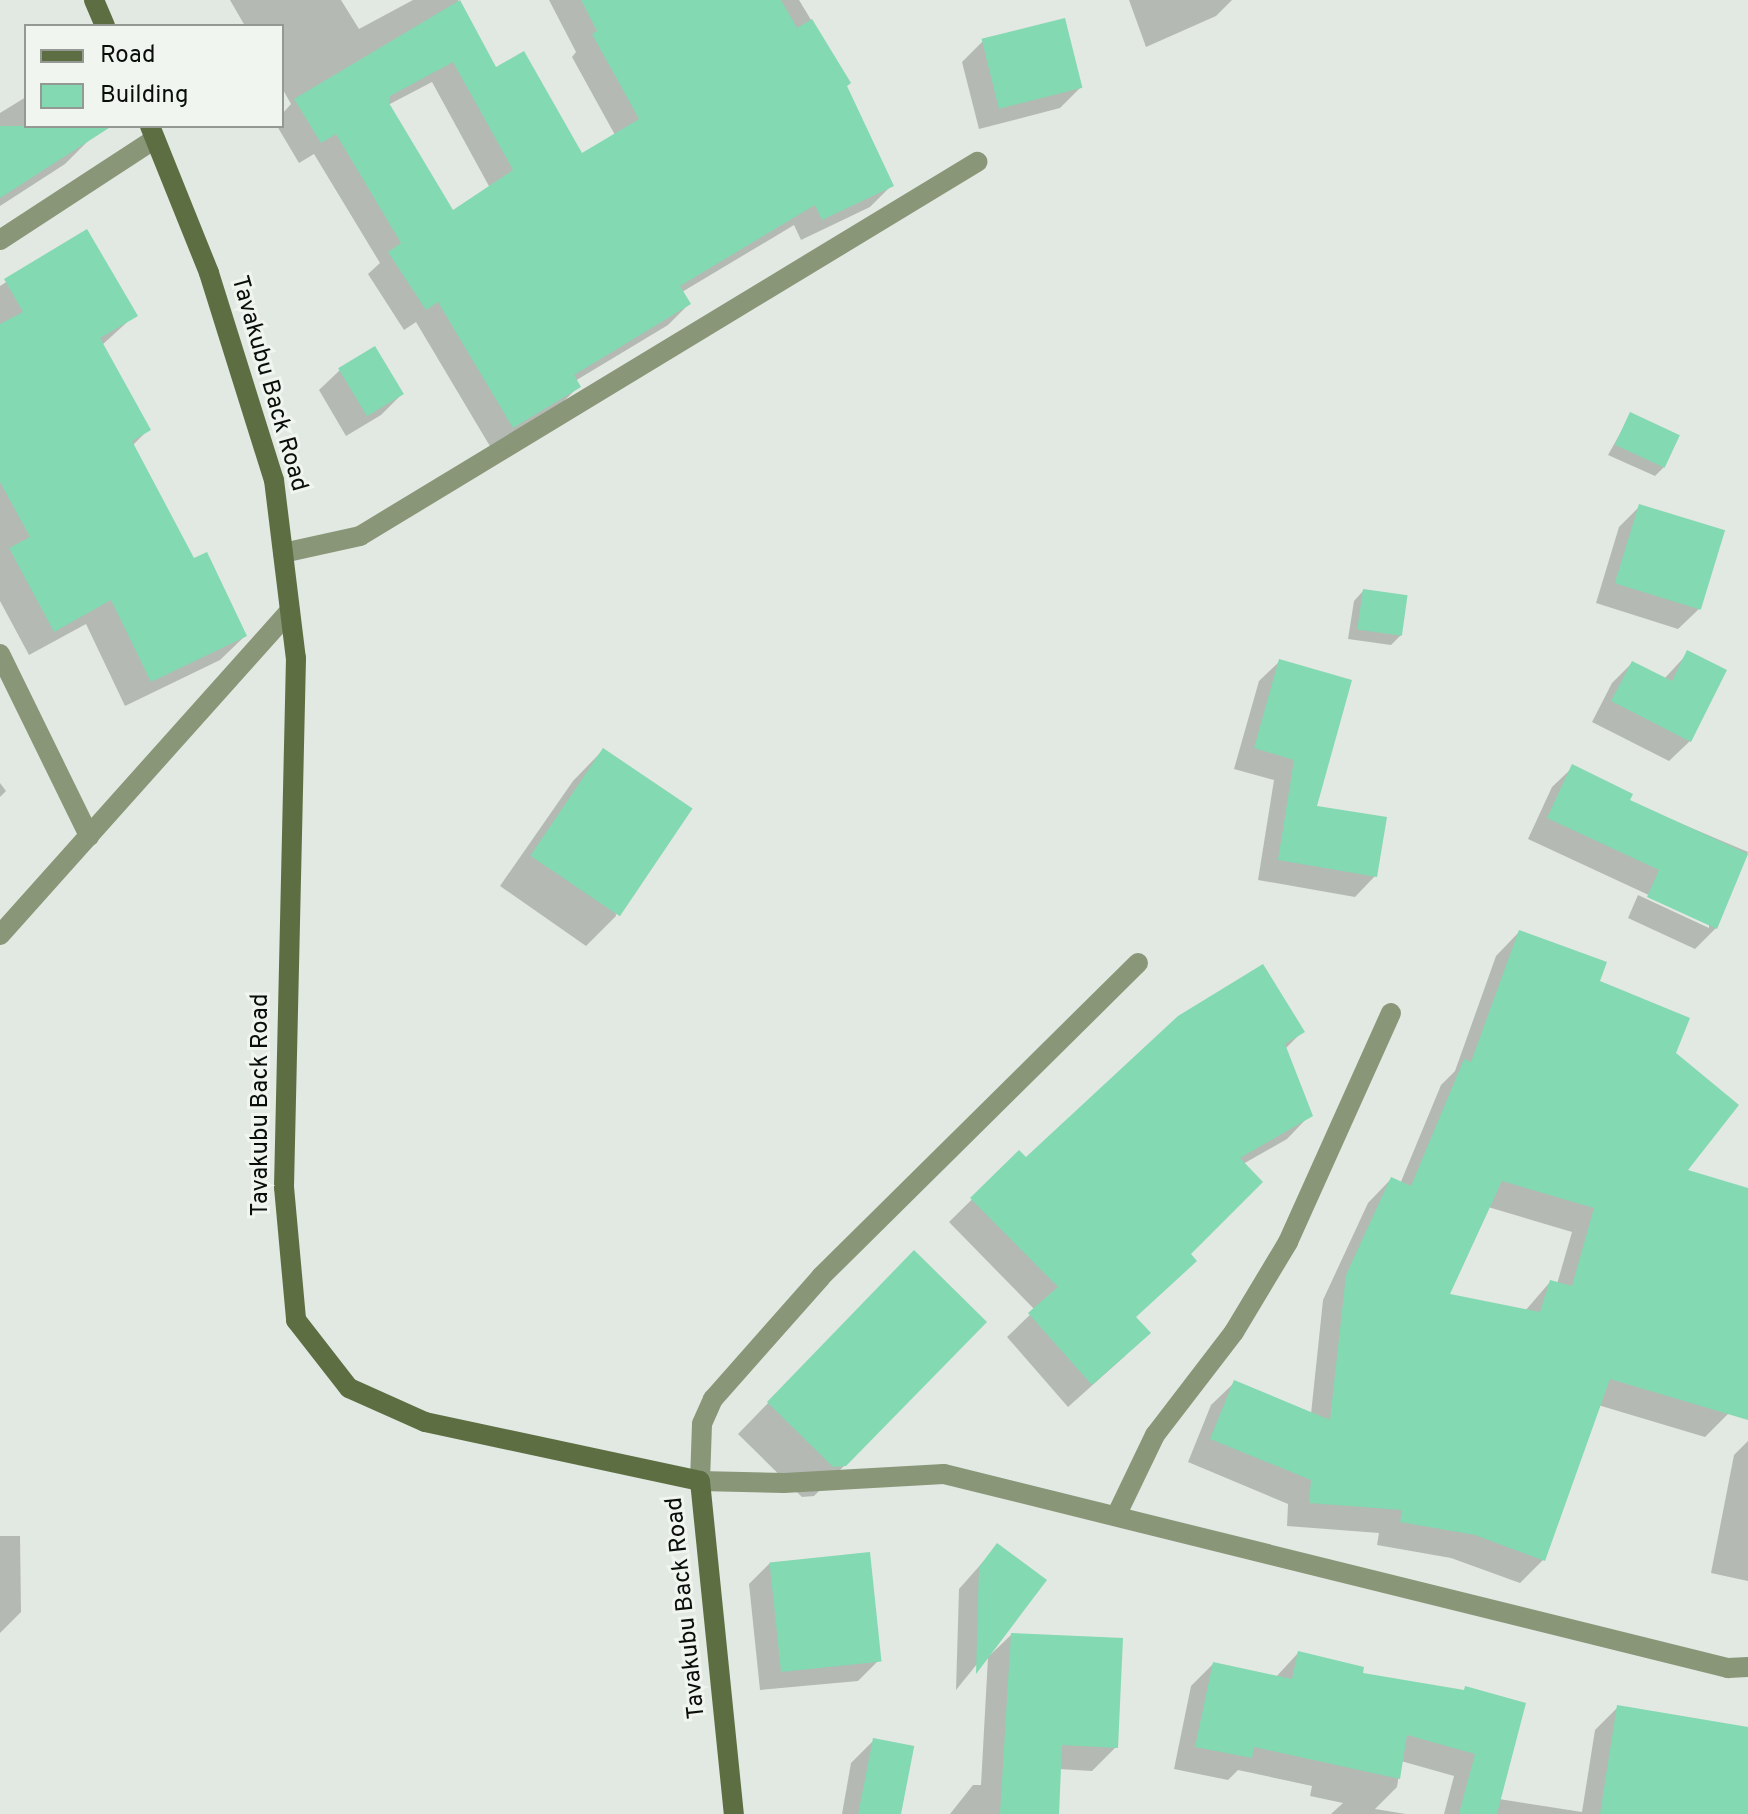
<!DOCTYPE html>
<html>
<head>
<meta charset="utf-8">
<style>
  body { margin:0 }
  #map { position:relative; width:1748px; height:1814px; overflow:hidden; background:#e2e8e2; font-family:Overpass,sans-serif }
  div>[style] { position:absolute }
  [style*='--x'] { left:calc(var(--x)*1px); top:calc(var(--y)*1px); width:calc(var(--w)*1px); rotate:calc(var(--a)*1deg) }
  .shadow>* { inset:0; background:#0003 }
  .building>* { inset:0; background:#83d9b1; transform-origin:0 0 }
  .street>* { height:20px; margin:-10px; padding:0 10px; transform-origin:10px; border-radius:10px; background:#899678 }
  .secondary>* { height:20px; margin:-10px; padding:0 10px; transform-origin:10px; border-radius:10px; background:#5d6f42 }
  span { translate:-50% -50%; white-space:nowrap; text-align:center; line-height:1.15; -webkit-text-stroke:6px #f0f6ef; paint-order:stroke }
  .street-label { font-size:24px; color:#0b0d0b }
  .legend { position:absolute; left:24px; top:24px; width:260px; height:104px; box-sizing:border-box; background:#f0f6ef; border:2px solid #949994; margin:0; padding:10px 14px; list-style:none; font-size:24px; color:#0b0d0b }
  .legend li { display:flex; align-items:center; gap:16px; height:40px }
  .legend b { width:40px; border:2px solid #949994 }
</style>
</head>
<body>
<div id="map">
  <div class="shadow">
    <div style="clip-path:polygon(evenodd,230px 0,341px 0,359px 29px,413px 0,458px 0,495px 70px,581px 156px,615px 135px,572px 57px,576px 52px,549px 0,799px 0,849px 83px,845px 86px,892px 185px,870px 207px,801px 240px,794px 225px,682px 292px,689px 304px,668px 325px,575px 381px,578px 387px,557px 408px,491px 448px,416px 322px,404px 330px,368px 274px,380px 263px,314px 154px,299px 163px,277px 126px,282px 126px,282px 114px,291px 104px,282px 88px,282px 26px,245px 26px,230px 0,432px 82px,490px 188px,452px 212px,388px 105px,432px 82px)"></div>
    <div style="clip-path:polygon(1129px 0,1232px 0,1216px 16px,1146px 47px)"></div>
    <div style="clip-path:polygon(983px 41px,1081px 87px,1060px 108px,979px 129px,962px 62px)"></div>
    <div style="clip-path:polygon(26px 97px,26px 126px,85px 126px,92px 137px,65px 164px,0 206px,0 113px)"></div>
    <div style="clip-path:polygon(86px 232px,135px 315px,102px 345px,148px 430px,132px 446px,193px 560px,245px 636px,220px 660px,125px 706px,86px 624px,29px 655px,0 601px,0 286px)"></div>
    <div style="clip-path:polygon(340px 370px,402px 394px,381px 415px,346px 436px,319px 390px)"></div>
    <div style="clip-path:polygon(1631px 414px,1665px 466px,1655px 476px,1608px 455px)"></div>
    <div style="clip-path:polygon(1639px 507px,1699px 609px,1678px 629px,1596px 603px,1619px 527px)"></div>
    <div style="clip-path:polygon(1363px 591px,1401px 635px,1391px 645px,1348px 639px,1354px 601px)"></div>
    <div style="clip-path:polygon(1688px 653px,1690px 741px,1669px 761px,1592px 722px,1612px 683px,1632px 663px,1664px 679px)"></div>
    <div style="clip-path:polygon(1280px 661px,1314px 807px,1375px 876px,1355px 897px,1258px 880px,1274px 780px,1234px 769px,1259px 681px)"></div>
    <div style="clip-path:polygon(603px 750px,616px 916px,586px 946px,500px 886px,573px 781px)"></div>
    <div style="clip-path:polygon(1573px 767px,1628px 801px,1748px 852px,1716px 928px,1695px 949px,1628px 918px,1638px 895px,1709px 928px,1709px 923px,1528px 839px,1552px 787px)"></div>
    <div style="clip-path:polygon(0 783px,6px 791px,0 797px)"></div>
    <div style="clip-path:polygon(evenodd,1519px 932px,1595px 990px,1684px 1171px,1748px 1216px,1748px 1345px,1728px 1414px,1705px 1437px,1598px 1405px,1543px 1560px,1520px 1583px,1451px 1558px,1377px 1545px,1379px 1533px,1287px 1526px,1288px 1504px,1188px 1462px,1211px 1405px,1235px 1382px,1311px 1414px,1323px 1300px,1368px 1203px,1391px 1179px,1400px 1184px,1441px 1085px,1455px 1071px,1496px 956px,1519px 932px,1488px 1207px,1572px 1232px,1557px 1284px,1550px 1282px,1525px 1311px,1447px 1296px,1488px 1207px)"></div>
    <div style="clip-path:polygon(1303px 1031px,1285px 1049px,1310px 1115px,1287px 1139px,1243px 1164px,1188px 1254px,1134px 1318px,1125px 1356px,1068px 1407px,1007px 1337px,1035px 1310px,949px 1222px,1019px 1153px,1026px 1160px)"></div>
    <div style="clip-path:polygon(884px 1284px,845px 1465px,814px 1496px,802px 1497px,738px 1434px)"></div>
    <div style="clip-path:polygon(1748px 1441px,1748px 1581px,1711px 1573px,1734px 1455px)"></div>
    <div style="clip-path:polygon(0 1536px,20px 1536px,21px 1612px,0 1633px)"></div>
    <div style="clip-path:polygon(998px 1545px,1044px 1581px,956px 1690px,959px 1589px)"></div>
    <div style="clip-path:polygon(770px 1563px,879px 1660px,858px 1681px,760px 1690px,749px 1584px)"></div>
    <div style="clip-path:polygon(1011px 1635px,1116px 1747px,1092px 1771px,1059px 1769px,1057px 1814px,950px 1814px,973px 1785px,981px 1785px,988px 1657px)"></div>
    <div style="clip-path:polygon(1298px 1653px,1361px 1675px,1462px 1692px,1499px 1799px,1582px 1812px,1595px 1730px,1617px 1708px,1748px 1737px,1748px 1814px,1444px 1814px,1454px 1776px,1401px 1761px,1397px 1787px,1375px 1809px,1406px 1814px,1331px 1814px,1343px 1803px,1310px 1796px,1312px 1786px,1238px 1770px,1228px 1780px,1174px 1769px,1191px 1686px,1213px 1664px,1276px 1677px)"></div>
    <div style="clip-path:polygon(874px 1740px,900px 1814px,842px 1814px,851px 1763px)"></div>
  </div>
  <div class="building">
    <div style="clip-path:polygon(evenodd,460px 0,496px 67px,524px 51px,582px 153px,639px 119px,592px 34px,597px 31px,581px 0,781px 0,797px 28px,812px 19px,851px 83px,847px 86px,894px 186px,822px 220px,815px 205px,680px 286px,691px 304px,574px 375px,581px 387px,513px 428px,438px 302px,426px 310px,388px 252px,401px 243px,336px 134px,321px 143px,294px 99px,460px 0,453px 62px,513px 170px,453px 210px,389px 103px,390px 96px,453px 62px)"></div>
    <div style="left:1065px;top:18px;width:72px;height:86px;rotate:76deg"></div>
    <div style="clip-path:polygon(0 126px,112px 126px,0 198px)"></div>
    <div style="clip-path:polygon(87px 229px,138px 316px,100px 338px,151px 430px,132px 441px,194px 558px,207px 552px,247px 636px,151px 682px,111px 600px,54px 632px,9px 548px,30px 537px,0 482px,0 324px,23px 312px,4px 279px)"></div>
    <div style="left:375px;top:346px;width:56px;height:43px;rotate:59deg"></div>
    <div style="left:1630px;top:412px;width:55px;height:36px;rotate:25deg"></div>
    <div style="left:1639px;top:504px;width:90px;height:83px;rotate:17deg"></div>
    <div style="left:1363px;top:589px;width:45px;height:41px;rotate:8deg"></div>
    <div style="clip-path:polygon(1687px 650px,1727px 670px,1691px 742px,1611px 701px,1632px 661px,1672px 681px)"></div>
    <div style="clip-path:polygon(1279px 659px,1352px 680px,1317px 806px,1387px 817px,1377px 877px,1278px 860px,1294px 760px,1254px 748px)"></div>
    <div style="left:603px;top:748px;width:108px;height:130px;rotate:34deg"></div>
    <div style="clip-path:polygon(1572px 764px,1633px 794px,1630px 800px,1748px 854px,1717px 929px,1647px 897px,1659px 870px,1547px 818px)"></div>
    <div style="clip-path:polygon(evenodd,1519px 930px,1607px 962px,1600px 981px,1690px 1018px,1676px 1053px,1739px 1105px,1688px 1170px,1748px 1188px,1748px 1420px,1610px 1379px,1545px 1561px,1475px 1535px,1400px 1522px,1402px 1510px,1309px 1503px,1311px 1480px,1210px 1439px,1234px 1380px,1330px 1420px,1346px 1275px,1391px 1177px,1411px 1186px,1464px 1059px,1471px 1062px,1519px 930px,1502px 1181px,1594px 1208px,1572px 1286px,1550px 1280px,1540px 1312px,1450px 1294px,1502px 1181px)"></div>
    <div style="clip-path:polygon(1263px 964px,1305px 1032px,1285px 1044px,1313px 1116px,1240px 1158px,1263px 1182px,1191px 1254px,1197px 1261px,1136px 1317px,1151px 1333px,1092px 1385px,1028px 1313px,1058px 1287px,970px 1198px,1019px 1150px,1026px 1157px,1178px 1016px)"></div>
    <div style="clip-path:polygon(914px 1250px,987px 1322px,846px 1466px,833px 1467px,767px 1402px)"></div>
    <div style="clip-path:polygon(997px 1543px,1047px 1580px,976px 1674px,979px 1567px)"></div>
    <div style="left:870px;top:1552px;width:110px;height:101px;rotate:84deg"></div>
    <div style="clip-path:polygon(1011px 1633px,1123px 1638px,1118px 1748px,1062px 1745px,1059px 1814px,1000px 1814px)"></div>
    <div style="clip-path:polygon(1298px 1651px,1364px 1667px,1363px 1673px,1464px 1690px,1465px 1686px,1526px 1703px,1497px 1814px,1459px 1814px,1475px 1754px,1407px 1735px,1400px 1779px,1254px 1747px,1252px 1758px,1195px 1747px,1213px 1662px,1292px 1679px)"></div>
    <div style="clip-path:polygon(1617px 1705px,1748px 1727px,1748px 1814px,1600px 1814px)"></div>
    <div style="left:873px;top:1738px;width:42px;height:77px;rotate:11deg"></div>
  </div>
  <div class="street">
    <div style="--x:0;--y:240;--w:185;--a:-33.1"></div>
    <div style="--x:283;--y:553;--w:79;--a:-12.4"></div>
    <div style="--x:360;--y:536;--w:722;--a:-31.22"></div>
    <div style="--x:0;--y:654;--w:203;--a:63.9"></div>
    <div style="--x:0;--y:935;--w:435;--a:-48.2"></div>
    <div style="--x:1138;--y:963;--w:446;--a:135.3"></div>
    <div style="--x:821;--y:1277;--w:163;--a:131.5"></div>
    <div style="--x:713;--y:1399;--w:27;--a:114"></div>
    <div style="--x:702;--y:1424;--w:57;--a:92"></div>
    <div style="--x:700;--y:1481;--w:84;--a:1.4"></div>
    <div style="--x:784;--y:1483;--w:160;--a:-3.2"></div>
    <div style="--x:944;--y:1474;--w:808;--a:13.9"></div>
    <div style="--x:1728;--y:1668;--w:20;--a:-3"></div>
    <div style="--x:1117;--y:1514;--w:88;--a:-64.3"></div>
    <div style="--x:1155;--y:1435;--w:130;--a:-52.5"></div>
    <div style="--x:1234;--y:1332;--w:105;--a:-59"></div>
    <div style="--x:1288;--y:1242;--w:251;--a:-65.8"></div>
  </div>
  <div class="secondary">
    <div style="--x:94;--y:0;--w:28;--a:67"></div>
    <div style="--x:150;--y:126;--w:158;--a:68.1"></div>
    <div style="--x:209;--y:273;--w:217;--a:72.6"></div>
    <div style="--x:274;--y:480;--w:179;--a:83"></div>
    <div style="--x:296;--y:658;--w:529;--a:91.3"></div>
    <div style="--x:284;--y:1187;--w:134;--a:84.8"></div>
    <div style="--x:296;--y:1320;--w:86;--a:52.1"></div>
    <div style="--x:349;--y:1388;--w:83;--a:24.1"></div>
    <div style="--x:425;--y:1422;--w:281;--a:12.1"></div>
    <div style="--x:700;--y:1481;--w:335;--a:84.2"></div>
  </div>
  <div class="street-label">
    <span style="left:268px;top:384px;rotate:74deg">Tavakubu Back Road</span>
    <span style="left:262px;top:1105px;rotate:-90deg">Tavakubu Back Road</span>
    <span style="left:687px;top:1608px;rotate:-96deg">Tavakubu Back Road</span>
  </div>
  <ul class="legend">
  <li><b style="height:10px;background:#5d6f42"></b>Road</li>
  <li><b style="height:22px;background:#83d9b1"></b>Building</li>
  </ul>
</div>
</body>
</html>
